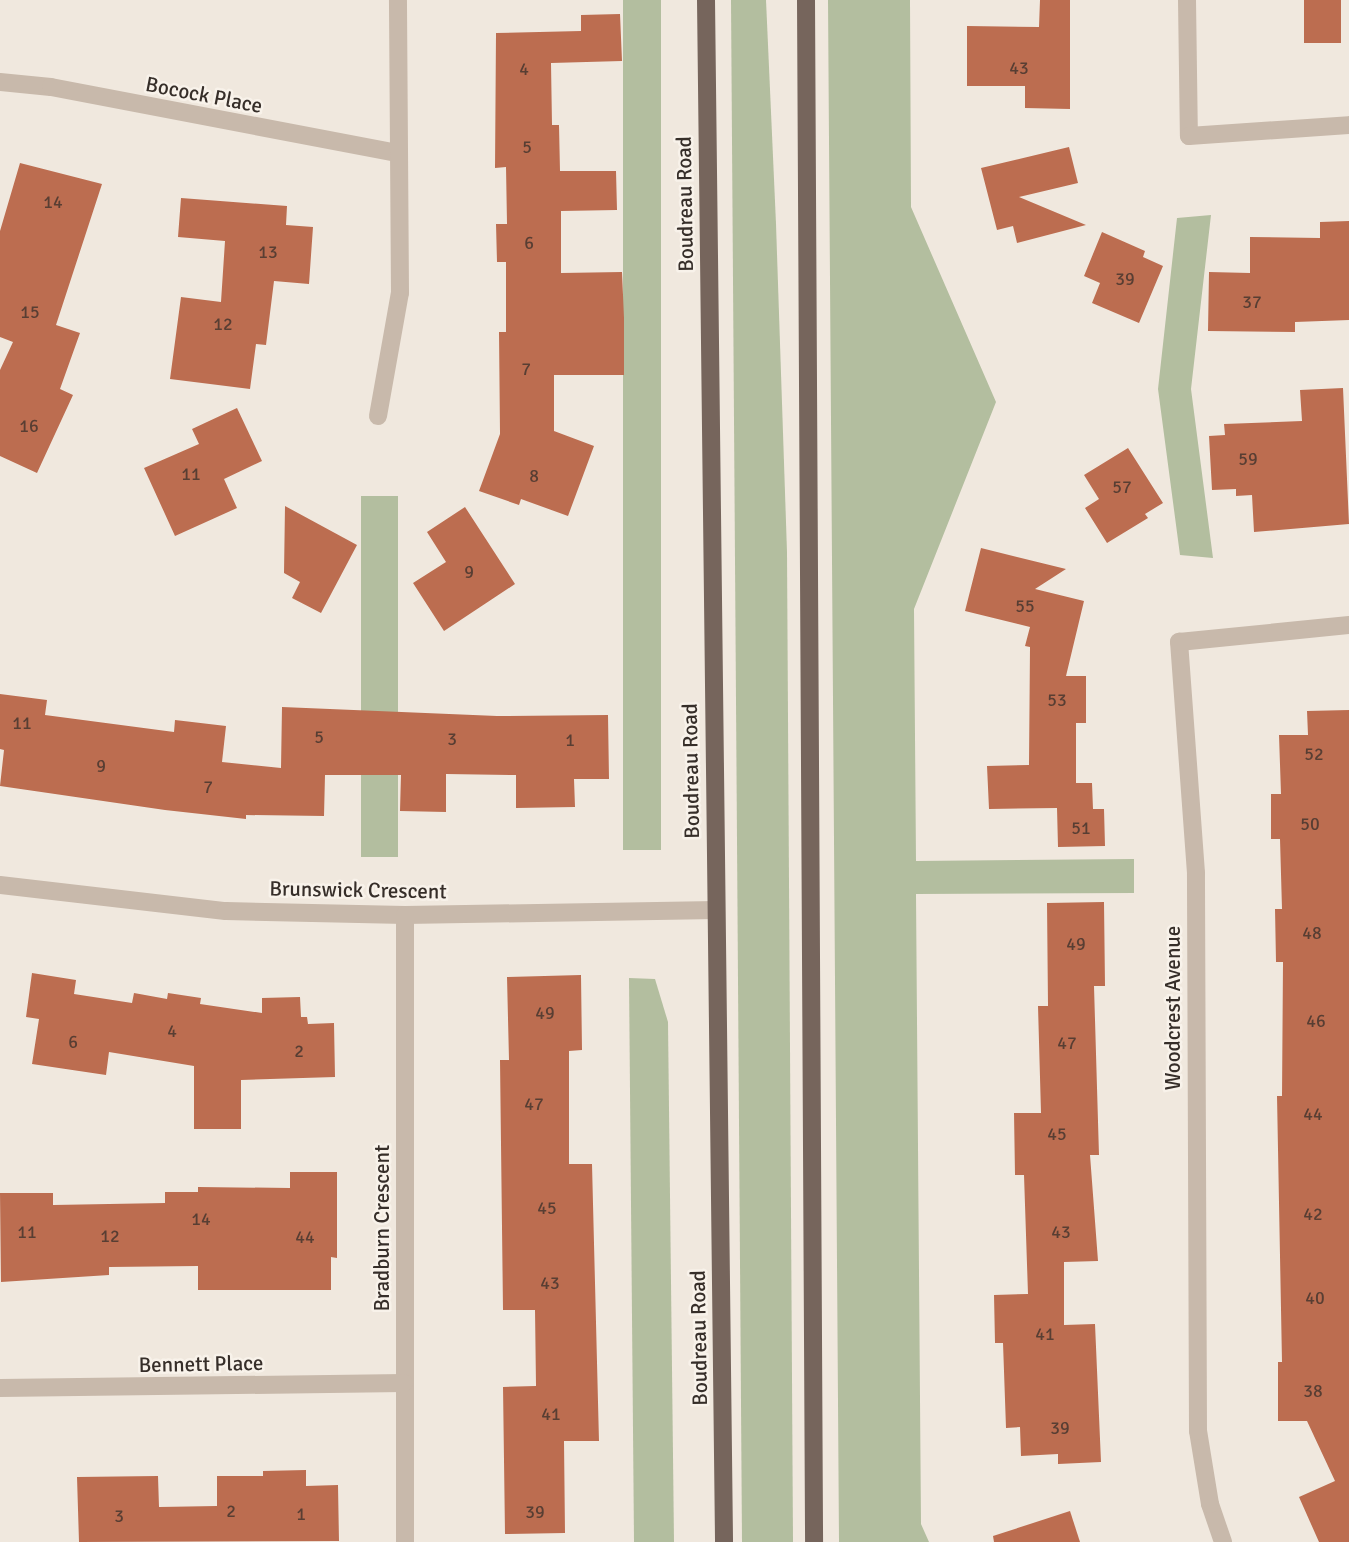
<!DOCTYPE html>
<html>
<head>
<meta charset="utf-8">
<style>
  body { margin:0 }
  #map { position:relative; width:1349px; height:1542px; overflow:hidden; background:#f0e8de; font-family:Signika,sans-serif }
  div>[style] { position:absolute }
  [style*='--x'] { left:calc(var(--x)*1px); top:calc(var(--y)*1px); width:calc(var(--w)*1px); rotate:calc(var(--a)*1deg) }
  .green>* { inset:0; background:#b3be9f; transform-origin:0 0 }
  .building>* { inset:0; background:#bc6d50; transform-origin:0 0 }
  .minor>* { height:18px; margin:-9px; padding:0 9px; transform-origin:9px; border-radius:9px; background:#c8b9ab }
  .major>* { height:18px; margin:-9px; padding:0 9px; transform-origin:9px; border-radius:9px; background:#76655c }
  span { translate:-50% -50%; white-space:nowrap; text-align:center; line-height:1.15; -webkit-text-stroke:5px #f8f2ea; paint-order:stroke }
  .number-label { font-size:18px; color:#583e33 }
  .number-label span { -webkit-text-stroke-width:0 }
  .street-label { font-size:21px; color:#362e29 }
</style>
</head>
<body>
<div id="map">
  <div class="green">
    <div style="left:623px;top:0;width:38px;height:850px"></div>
    <div style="clip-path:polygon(731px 0,766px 0,776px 224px,787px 552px,793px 1542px,742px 1542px)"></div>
    <div style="clip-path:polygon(828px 0,910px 0,911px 207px,996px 402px,914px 609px,916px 861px,1134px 859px,1134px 893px,916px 894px,921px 1524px,929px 1542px,839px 1542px)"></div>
    <div style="clip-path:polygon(1211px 215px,1191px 389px,1213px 558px,1180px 555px,1158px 389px,1177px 218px)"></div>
    <div style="left:398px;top:496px;width:361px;height:37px;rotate:90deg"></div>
    <div style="clip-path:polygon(629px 978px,655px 979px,668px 1022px,674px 1542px,634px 1542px)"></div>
  </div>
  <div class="building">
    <div style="clip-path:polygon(1040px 0,1070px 0,1070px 109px,1025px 108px,1025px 86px,967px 86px,967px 26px,1039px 27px)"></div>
    <div style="left:1304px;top:0;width:37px;height:43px"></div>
    <div style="clip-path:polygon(620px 14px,622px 61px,551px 63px,552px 125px,559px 125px,560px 171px,616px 171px,617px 210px,561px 211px,561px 273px,622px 272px,624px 318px,624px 375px,554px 375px,554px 431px,594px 446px,568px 516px,521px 499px,519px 505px,479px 491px,500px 434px,499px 332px,506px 332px,506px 262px,497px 262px,496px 224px,507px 224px,506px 167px,495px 168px,496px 33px,581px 31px,581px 15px)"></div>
    <div style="clip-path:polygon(1069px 147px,1078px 183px,1019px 197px,1086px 225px,1017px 243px,1013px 226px,997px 230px,981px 168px)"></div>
    <div style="clip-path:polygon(20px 163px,102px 184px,56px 325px,80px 333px,60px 389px,73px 395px,37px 473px,0 456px,0 370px,13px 342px,0 337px,0 231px)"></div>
    <div style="clip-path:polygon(181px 198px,287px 206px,286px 225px,313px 227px,309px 284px,274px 281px,266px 345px,256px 344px,250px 389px,170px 379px,181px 297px,221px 302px,225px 241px,178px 237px)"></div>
    <div style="clip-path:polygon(1349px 221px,1349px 320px,1295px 322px,1295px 332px,1208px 331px,1209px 272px,1250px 273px,1250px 237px,1320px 238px,1320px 222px)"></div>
    <div style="clip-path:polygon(1102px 232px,1145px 251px,1143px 257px,1163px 266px,1139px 323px,1092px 303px,1100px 283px,1084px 276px)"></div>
    <div style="clip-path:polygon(1343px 388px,1349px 524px,1254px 532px,1252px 495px,1236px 496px,1236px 489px,1212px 490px,1209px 436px,1225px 435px,1224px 424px,1302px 421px,1300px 390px)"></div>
    <div style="clip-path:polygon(237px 408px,262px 461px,224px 479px,237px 508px,175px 536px,144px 468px,199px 444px,192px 429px)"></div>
    <div style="clip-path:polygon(1128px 448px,1163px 503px,1145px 514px,1148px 518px,1107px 543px,1085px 508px,1099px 499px,1084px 475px)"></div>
    <div style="clip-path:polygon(285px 506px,357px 545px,321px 613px,292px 598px,300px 582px,284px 573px)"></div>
    <div style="clip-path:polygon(465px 507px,515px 584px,444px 631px,413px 583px,446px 562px,427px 532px)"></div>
    <div style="clip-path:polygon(981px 548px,1066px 569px,1035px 589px,1084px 601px,1066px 676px,1086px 676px,1086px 723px,1076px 723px,1076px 783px,1092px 783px,1093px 809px,1104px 809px,1105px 846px,1058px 847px,1057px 808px,989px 809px,987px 766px,1029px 765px,1030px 647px,1025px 646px,1030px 627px,965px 611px)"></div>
    <div style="clip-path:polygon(0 694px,47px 700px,45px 715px,174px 732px,175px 720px,226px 726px,222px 762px,281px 768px,282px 707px,497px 716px,608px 715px,609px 779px,574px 779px,575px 807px,516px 808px,516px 775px,446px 774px,446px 812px,400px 811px,401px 775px,325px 775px,324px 816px,246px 815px,246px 819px,165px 810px,0 786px,4px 750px,0 749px)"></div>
    <div style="clip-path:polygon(1349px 710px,1349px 1542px,1319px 1542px,1299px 1497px,1335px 1481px,1307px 1421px,1278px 1421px,1278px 1362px,1282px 1362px,1277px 1096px,1282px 1096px,1283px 962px,1276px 962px,1275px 909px,1282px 909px,1280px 839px,1271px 839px,1271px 794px,1281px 794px,1279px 735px,1308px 735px,1307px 711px)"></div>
    <div style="clip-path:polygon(1104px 902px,1105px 986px,1094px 986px,1099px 1155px,1090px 1155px,1098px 1261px,1064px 1262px,1064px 1325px,1095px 1324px,1101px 1462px,1058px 1464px,1058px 1454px,1021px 1456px,1020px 1427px,1006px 1428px,1003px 1343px,995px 1343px,994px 1295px,1028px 1294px,1024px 1175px,1015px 1175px,1014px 1113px,1041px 1113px,1038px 1006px,1048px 1006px,1047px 903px)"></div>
    <div style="clip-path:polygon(32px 973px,76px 980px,74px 994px,132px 1003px,134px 993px,167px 999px,168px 993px,201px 998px,200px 1004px,262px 1013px,262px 998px,300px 997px,301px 1017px,307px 1017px,308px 1024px,334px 1023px,335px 1077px,241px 1080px,241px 1129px,194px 1129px,194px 1066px,109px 1052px,106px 1075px,32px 1064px,39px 1019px,26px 1017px)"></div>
    <div style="clip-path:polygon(581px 975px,582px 1050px,569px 1051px,569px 1164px,592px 1164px,599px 1441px,564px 1441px,565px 1533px,505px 1534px,503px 1387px,536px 1386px,535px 1310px,503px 1310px,500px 1060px,509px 1060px,507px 977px)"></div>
    <div style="clip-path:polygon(290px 1172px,337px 1172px,337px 1258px,331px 1257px,331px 1290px,198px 1290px,198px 1266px,109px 1267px,109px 1275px,1px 1282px,0 1193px,53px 1193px,53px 1205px,165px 1203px,165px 1192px,198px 1192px,198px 1187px,290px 1188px)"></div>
    <div style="clip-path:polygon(306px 1470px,306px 1486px,338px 1485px,339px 1541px,79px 1542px,77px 1477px,158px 1476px,159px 1507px,217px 1506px,217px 1476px,263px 1476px,263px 1471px)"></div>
    <div style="clip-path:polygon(1070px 1511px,1080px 1542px,994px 1542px,993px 1536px)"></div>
  </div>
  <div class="minor">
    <div style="--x:1187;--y:0;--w:136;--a:89.2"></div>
    <div style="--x:1189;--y:136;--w:160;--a:-3.9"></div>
    <div style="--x:0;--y:82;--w:51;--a:5.6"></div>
    <div style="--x:51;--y:87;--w:353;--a:10.8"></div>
    <div style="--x:378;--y:416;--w:125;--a:-79.9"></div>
    <div style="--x:400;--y:293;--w:293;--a:-90.4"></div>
    <div style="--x:0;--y:885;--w:227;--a:6.6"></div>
    <div style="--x:226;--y:911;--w:179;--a:1.3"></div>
    <div style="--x:405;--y:915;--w:311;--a:-0.9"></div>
    <div style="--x:405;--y:915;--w:627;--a:90"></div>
    <div style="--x:0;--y:1388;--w:404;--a:-0.7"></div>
    <div style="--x:1223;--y:1542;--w:40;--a:-108.9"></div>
    <div style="--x:1210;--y:1504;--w:74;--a:-99.3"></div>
    <div style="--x:1198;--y:1431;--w:558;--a:-90.21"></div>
    <div style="--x:1196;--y:873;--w:232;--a:-94.2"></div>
    <div style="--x:1179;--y:642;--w:171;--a:-5.7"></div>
  </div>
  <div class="major">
    <div style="--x:706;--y:0;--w:1542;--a:89.33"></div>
    <div style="--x:806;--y:0;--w:1542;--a:89.7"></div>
  </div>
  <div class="number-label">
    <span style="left:1019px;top:68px">43</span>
    <span style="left:524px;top:69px">4</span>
    <span style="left:527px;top:147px">5</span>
    <span style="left:53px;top:202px">14</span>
    <span style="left:529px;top:243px">6</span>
    <span style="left:268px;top:252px">13</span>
    <span style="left:1125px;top:279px">39</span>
    <span style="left:1252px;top:302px">37</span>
    <span style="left:30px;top:312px">15</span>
    <span style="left:223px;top:324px">12</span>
    <span style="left:526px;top:369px">7</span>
    <span style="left:29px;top:426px">16</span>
    <span style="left:1248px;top:459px">59</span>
    <span style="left:191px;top:474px">11</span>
    <span style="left:534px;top:476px">8</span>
    <span style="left:1122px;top:487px">57</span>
    <span style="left:469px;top:572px">9</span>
    <span style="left:1025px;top:606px">55</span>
    <span style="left:1057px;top:700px">53</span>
    <span style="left:22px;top:723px">11</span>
    <span style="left:319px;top:737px">5</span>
    <span style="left:452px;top:739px">3</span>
    <span style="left:570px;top:740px">1</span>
    <span style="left:1314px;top:754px">52</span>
    <span style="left:101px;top:766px">9</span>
    <span style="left:208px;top:787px">7</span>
    <span style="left:1310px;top:824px">50</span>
    <span style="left:1081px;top:828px">51</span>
    <span style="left:1312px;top:933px">48</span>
    <span style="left:1076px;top:944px">49</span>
    <span style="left:545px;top:1013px">49</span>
    <span style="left:1316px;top:1021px">46</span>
    <span style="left:172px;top:1031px">4</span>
    <span style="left:73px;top:1042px">6</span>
    <span style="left:1067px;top:1043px">47</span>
    <span style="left:299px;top:1051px">2</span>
    <span style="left:534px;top:1104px">47</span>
    <span style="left:1313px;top:1114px">44</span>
    <span style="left:1057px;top:1134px">45</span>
    <span style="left:547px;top:1208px">45</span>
    <span style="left:1313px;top:1214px">42</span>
    <span style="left:201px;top:1219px">14</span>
    <span style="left:27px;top:1232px">11</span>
    <span style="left:1061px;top:1232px">43</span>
    <span style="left:110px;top:1236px">12</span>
    <span style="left:305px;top:1237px">44</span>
    <span style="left:550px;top:1283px">43</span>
    <span style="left:1315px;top:1298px">40</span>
    <span style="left:1045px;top:1334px">41</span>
    <span style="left:1313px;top:1391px">38</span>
    <span style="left:551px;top:1414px">41</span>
    <span style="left:1060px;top:1428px">39</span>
    <span style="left:231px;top:1511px">2</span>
    <span style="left:535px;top:1512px">39</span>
    <span style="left:301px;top:1514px">1</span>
    <span style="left:119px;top:1516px">3</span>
  </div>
  <div class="street-label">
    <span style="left:204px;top:95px;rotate:11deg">Bocock Place</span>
    <span style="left:685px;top:204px;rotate:-91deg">Boudreau Road</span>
    <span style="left:691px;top:771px;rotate:-91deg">Boudreau Road</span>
    <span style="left:358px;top:890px;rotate:1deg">Brunswick Crescent</span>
    <span style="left:1173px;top:1008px;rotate:-90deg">Woodcrest Avenue</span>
    <span style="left:382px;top:1228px;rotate:-90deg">Bradburn Crescent</span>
    <span style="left:699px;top:1338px;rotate:-91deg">Boudreau Road</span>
    <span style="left:201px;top:1364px;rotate:-1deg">Bennett Place</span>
  </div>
</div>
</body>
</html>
